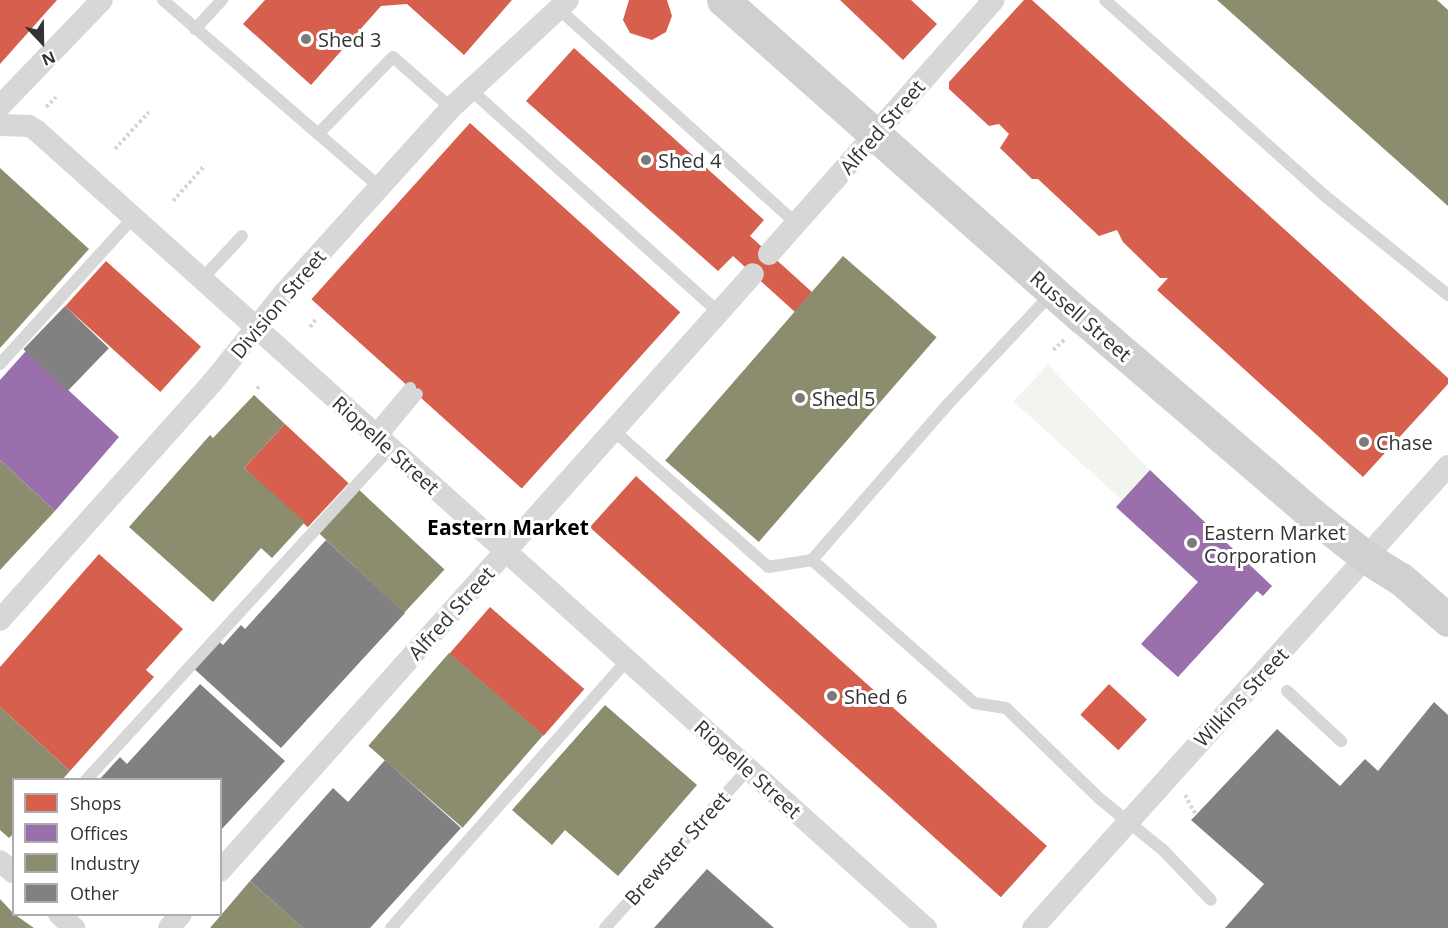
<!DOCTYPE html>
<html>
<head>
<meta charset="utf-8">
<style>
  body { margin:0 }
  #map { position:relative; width:1448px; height:928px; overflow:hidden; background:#fff; font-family:"Open Sans",sans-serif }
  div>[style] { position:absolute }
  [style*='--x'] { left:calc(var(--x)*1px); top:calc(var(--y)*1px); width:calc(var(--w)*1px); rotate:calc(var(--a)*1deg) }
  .green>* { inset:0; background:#f1f5ed }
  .shops>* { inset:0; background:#d6604d; transform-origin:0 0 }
  .offices>* { inset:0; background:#9970ab }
  .industry>* { inset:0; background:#8c8c6e; transform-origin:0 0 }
  .building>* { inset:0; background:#818181; transform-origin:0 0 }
  .path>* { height:4px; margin-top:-2px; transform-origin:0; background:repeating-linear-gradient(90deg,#d6d6d6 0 3px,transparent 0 6px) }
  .lane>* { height:12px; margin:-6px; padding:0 6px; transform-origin:6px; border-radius:6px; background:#d7d7d7 }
  .street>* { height:22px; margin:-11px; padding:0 11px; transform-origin:11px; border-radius:11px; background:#d7d7d7 }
  .secondary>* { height:33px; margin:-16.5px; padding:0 16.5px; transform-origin:16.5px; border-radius:16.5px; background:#d0d0d0 }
  .dots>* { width:16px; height:16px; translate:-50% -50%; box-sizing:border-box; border:3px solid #fff; border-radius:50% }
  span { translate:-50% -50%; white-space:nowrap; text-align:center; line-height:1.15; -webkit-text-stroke:6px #fff; paint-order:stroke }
  .poi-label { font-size:20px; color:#333 }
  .left { translate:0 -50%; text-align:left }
  .street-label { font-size:20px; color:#333 }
  .neighbourhood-label { font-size:21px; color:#000; font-weight:700 }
  .legend { position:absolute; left:12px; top:778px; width:210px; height:138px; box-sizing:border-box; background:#fff; border:2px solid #adadad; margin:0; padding:8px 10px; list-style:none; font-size:18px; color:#333 }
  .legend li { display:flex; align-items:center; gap:12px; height:30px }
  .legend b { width:30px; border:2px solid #adadad }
  .north { position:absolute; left:12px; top:12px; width:60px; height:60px; -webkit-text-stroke:4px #fff; paint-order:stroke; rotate:158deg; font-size:16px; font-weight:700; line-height:24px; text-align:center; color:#333 }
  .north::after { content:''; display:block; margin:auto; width:21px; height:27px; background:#333; clip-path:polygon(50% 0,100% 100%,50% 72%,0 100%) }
</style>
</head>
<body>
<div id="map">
  <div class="green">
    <div style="clip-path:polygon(1048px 365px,1150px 470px,1122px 500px,1013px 401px)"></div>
  </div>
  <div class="shops">
    <div style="clip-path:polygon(0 0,57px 0,0 64px)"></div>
    <div style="clip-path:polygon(265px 0,512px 0,464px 55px,407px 4px,381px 6px,311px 85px,243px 24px)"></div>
    <div style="clip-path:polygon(629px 0,667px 0,672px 16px,666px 32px,652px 40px,630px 33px,623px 20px)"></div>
    <div style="clip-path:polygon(840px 0,911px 0,937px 24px,903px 60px)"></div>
    <div style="clip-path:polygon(1024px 0,1032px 0,1448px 378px,1448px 384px,1363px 477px,1157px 290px,1168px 278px,1160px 278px,1123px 242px,1117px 230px,1099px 236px,1038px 179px,1032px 179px,1000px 148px,1009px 134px,999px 124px,989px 126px,949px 89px,949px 82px)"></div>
    <div style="clip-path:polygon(574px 48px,764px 220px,750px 236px,812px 292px,795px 312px,733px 256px,718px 271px,526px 101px)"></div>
    <div style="left:470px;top:123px;width:283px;height:237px;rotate:42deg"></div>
    <div style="left:106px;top:261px;width:128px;height:61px;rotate:42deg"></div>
    <div style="left:285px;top:424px;width:87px;height:60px;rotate:43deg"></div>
    <div style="left:636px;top:476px;width:553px;height:69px;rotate:42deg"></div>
    <div style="clip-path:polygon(99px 554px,183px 629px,146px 670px,154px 677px,70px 771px,0 707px,0 667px)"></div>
    <div style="left:490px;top:607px;width:125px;height:62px;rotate:41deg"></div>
    <div style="left:1109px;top:684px;width:52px;height:42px;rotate:43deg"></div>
  </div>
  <div class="offices">
    <div style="clip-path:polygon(26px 351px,119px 437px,55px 511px,0 460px,0 380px)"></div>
    <div style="clip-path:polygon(1150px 470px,1272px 586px,1263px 596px,1257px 591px,1178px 677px,1141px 644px,1198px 582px,1116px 507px)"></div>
  </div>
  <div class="industry">
    <div style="clip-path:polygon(1217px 0,1437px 0,1448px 10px,1448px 206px)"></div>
    <div style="clip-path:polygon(0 168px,89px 249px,0 348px)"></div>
    <div style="left:843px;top:256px;width:124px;height:271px;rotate:41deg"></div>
    <div style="clip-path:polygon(254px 395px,285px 424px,244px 468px,305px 522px,272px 558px,261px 548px,213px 602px,129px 527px,210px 435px,213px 438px)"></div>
    <div style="clip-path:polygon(0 460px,55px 511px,0 570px)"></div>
    <div style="left:356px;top:487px;width:121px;height:59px;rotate:43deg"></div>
    <div style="left:449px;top:653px;width:125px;height:123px;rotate:41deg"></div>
    <div style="clip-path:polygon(605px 705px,697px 785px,618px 876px,565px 830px,552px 845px,512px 810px)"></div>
    <div style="clip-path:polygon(0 707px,70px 771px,62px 780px,14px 780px,14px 833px,9px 838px,0 830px)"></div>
    <div style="clip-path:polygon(250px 881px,303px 928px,210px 928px)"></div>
    <div style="clip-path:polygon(0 899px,14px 914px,34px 928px,0 928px)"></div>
  </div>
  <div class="building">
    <div style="left:65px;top:306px;width:61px;height:60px;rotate:44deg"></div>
    <div style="clip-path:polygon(326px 540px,405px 613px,281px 748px,191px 666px,216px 639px,223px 645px,241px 625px,245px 629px)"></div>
    <div style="clip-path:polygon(200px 684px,285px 761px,220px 831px,220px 780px,99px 780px,120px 757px,127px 764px)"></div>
    <div style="clip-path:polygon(1434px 702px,1448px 715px,1448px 928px,1225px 928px,1264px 884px,1191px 820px,1196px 815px,1277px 729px,1340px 786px,1365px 759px,1378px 771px)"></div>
    <div style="clip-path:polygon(385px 760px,461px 828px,370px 928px,303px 928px,250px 881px,333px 788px,348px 802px)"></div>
    <div style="clip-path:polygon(707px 869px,774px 928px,654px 928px)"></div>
  </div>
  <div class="path">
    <div style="--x:46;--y:107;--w:14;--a:-45"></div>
    <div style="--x:115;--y:149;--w:50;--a:-47.4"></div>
    <div style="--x:173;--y:201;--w:48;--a:-48.4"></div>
    <div style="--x:310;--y:327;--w:11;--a:-52"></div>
    <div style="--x:1053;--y:350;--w:15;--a:-42"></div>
    <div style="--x:257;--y:389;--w:6;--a:-51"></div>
    <div style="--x:1185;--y:795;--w:23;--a:61"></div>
  </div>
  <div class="lane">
    <div style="--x:163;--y:0;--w:286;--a:40.8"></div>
    <div style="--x:1105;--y:0;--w:295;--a:41.7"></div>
    <div style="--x:1325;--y:196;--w:158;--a:38.8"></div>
    <div style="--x:560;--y:10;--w:319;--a:42.1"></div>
    <div style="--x:195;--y:29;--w:40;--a:-47"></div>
    <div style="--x:472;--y:91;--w:332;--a:41.9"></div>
    <div style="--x:318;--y:134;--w:107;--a:-45.8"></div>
    <div style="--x:393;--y:57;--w:77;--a:41.3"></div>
    <div style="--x:201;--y:280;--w:60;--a:-47"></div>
    <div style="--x:1052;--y:293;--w:152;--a:133.1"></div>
    <div style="--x:948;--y:404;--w:207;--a:131.1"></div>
    <div style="--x:812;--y:560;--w:216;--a:41.4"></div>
    <div style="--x:974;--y:703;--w:32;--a:9"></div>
    <div style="--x:1006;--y:708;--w:131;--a:44.1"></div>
    <div style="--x:1100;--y:799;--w:81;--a:39"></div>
    <div style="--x:1163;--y:850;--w:69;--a:46.2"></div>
    <div style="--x:0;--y:364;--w:197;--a:-47.7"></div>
    <div style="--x:614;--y:431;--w:205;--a:41.4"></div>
    <div style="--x:768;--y:567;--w:45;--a:-9"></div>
    <div style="--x:372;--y:433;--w:59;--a:-49.8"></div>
    <div style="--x:380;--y:439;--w:58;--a:-50.6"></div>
    <div style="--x:1287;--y:691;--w:74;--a:42.8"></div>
    <div style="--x:86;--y:780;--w:450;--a:-47.5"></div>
    <div style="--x:391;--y:928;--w:357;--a:-48.6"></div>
    <div style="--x:605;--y:928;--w:214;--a:-48"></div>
  </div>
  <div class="street">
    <div style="--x:0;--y:106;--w:147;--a:-46.1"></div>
    <div style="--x:0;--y:125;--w:29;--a:2"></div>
    <div style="--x:29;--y:126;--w:9;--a:32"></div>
    <div style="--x:37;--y:131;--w:1194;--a:41.88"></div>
    <div style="--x:769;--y:254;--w:339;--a:-48.5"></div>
    <div style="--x:0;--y:620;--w:318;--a:-48.2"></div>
    <div style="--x:212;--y:383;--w:115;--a:-51.3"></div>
    <div style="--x:284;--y:293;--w:249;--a:-47.9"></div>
    <div style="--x:451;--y:108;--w:159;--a:-42.7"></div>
    <div style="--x:0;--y:861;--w:18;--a:41"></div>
    <div style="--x:220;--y:871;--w:800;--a:-48.24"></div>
    <div style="--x:59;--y:914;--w:21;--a:43"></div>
    <div style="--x:169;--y:928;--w:18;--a:-49"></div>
    <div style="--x:1033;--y:928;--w:621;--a:-48.07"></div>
  </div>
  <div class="secondary">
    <div style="--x:723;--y:0;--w:480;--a:41.5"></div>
    <div style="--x:1083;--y:318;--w:311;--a:40.6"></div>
    <div style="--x:1319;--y:520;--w:61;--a:38.4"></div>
    <div style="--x:1367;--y:558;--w:40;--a:32"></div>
    <div style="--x:1401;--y:579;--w:62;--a:41.1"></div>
  </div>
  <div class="dots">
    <div style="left:306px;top:39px;background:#7a7a7a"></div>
    <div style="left:646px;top:160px;background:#7a7a7a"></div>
    <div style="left:800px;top:398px;background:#7a7a7a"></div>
    <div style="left:1364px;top:442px;background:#7a7a7a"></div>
    <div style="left:1192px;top:543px;background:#7a7a7a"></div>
    <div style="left:832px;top:696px;background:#7a7a7a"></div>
  </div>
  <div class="poi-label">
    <span class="left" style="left:318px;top:39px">Shed 3</span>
    <span class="left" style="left:658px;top:160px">Shed 4</span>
    <span class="left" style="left:812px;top:398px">Shed 5</span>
    <span class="left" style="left:1376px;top:442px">Chase</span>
    <span class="left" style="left:1204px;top:544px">Eastern Market<br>Corporation</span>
    <span class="left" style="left:844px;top:696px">Shed 6</span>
  </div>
  <div class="street-label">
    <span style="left:882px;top:127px;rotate:-49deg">Alfred Street</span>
    <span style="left:278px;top:304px;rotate:-50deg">Division Street</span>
    <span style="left:1081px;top:316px;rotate:41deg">Russell Street</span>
    <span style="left:386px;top:445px;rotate:42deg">Riopelle Street</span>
    <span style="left:451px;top:613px;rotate:-48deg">Alfred Street</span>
    <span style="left:1241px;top:697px;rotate:-47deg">Wilkins Street</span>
    <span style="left:748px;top:769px;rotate:42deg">Riopelle Street</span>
    <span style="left:677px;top:848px;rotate:-48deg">Brewster Street</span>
  </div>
  <div class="neighbourhood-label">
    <span style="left:508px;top:527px">Eastern Market</span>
  </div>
  <ul class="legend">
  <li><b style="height:16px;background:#d6604d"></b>Shops</li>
  <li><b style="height:16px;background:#9970ab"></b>Offices</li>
  <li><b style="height:16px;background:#8c8c6e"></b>Industry</li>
  <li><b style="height:16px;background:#818181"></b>Other</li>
  </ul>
  <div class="north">N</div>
</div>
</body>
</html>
